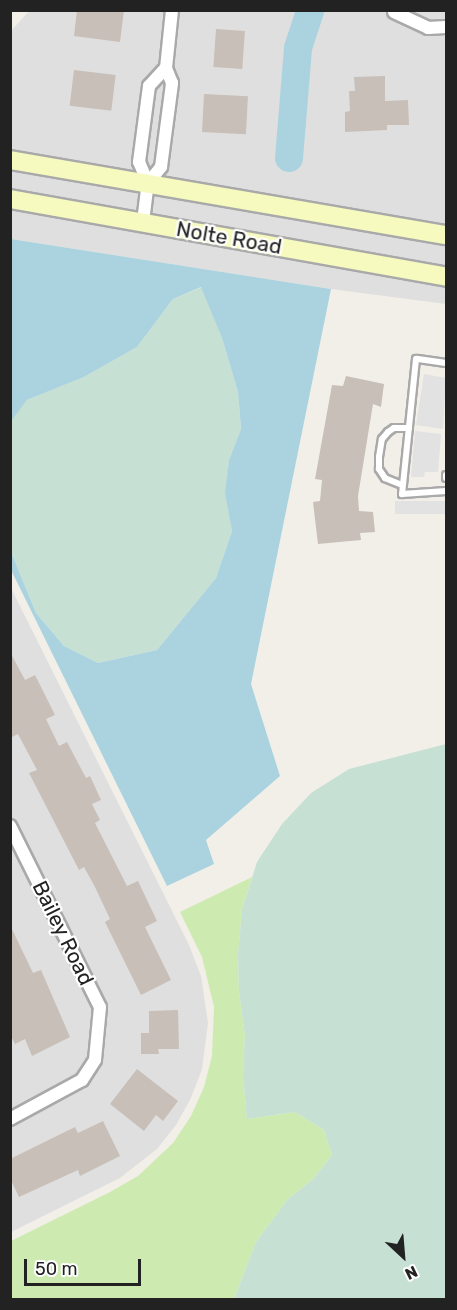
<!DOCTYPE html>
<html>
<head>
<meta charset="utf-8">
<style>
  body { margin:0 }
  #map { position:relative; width:457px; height:1310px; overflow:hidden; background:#f2efe9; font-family:Rubik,sans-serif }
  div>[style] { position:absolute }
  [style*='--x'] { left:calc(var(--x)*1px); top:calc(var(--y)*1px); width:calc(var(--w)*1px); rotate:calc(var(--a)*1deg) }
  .residential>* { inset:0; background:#e0dfdf }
  .grass>* { inset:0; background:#cdebb0 }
  .wetland>* { inset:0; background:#c6e0d4 }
  .parking>* { inset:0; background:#e2e2e2; transform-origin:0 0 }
  .water>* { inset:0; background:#aad3df }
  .river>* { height:28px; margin:-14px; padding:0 14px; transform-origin:14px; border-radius:14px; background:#aad3df }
  .building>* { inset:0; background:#c7bfb8; transform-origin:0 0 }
  .roads { filter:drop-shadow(2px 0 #a9a9a9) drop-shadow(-2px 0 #a9a9a9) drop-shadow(0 2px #a9a9a9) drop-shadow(0 -2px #a9a9a9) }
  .lane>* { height:6px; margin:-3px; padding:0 3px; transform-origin:3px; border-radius:3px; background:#fff }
  .street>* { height:12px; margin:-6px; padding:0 6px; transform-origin:6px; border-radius:6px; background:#fff }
  .secondary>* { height:18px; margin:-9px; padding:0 9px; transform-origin:9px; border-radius:9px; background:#f7fabf }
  span { translate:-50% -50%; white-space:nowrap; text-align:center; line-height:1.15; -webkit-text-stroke:4.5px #fff; paint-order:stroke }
  .street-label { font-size:21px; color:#222 }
  .frame { position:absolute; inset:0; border:12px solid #222; pointer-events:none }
  .north { position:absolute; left:373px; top:1226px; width:60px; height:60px; -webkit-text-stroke:4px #fff; paint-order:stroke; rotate:154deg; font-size:16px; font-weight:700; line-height:24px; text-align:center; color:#222 }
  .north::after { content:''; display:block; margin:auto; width:21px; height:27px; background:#222; clip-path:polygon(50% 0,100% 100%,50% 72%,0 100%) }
  .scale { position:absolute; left:24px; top:1259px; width:117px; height:27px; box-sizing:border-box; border:3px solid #222; border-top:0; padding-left:8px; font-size:18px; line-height:21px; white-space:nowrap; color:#222; -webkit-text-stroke:4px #fff; paint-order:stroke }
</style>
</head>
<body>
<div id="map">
  <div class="residential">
    <div style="clip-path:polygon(30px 10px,446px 11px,446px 226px,11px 151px,10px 32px)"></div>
    <div style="clip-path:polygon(10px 169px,446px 244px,446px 268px,11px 190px)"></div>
    <div style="clip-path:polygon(10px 207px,446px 286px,446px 304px,331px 289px,11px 239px)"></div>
    <div style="clip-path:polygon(10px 586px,189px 945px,201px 976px,208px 1023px,202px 1069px,191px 1098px,176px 1125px,157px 1149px,120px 1178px,11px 1232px)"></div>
  </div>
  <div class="grass">
    <div style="clip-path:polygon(252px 877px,242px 909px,238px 955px,239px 992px,245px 1035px,243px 1076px,247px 1119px,295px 1112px,324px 1130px,332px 1155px,313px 1179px,287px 1200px,256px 1242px,234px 1299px,11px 1300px,11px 1241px,110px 1192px,138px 1176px,173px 1143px,191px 1116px,204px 1087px,212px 1056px,214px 1007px,202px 957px,180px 912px)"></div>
  </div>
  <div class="wetland">
    <div style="clip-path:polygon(202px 287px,222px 338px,238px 392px,241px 429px,229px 460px,226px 493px,232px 531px,216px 578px,157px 650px,98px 663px,64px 646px,36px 613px,11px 552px,10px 421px,27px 400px,84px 377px,137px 347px,173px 299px)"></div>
    <div style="clip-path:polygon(446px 744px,446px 1299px,234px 1299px,256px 1242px,287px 1200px,313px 1179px,332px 1155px,324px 1130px,295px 1112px,247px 1119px,243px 1076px,245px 1035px,239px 992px,238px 955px,242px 909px,257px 862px,282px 824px,311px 793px,349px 769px)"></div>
  </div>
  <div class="parking">
    <div style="clip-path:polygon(424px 374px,446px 378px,443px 429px,416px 425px)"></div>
    <div style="clip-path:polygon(415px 431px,441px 434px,438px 472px,425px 472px,424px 477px,411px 477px)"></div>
    <div style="left:446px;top:501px;width:13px;height:51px;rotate:90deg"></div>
  </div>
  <div class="water">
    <div style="clip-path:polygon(11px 239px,331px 289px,251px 684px,280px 776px,206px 840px,214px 864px,167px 886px,11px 570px,11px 552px,36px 613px,64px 646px,98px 663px,157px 650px,216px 578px,232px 531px,225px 493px,229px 460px,241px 429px,238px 392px,222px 338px,201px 287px,173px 299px,137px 347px,84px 377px,27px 400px,11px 421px)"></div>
  </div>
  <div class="river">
    <div style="--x:289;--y:158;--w:110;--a:-85.3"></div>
    <div style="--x:298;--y:48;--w:40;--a:-72"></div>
  </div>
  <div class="building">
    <div style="clip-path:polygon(77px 10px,124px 10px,120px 42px,74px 36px)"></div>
    <div style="left:216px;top:29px;width:29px;height:38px;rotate:4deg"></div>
    <div style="left:74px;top:70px;width:42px;height:36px;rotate:7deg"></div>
    <div style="clip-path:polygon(385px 76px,385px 101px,408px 100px,409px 125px,387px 125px,387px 130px,345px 132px,345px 112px,350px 111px,349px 91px,355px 91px,354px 77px)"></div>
    <div style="left:204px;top:94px;width:44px;height:38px;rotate:3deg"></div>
    <div style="clip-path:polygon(346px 376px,384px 384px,381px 407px,373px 404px,358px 496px,359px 511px,373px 512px,375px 532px,360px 533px,361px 540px,318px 544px,313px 502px,320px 501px,322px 480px,315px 479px,332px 385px,343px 386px)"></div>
    <div style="clip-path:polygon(10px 652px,25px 680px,35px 675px,55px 715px,46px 719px,59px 746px,67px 742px,86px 778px,90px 776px,101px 800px,92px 804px,100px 820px,95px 823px,127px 886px,138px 881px,157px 921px,145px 927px,171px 980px,141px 995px,105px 922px,110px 919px,95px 887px,84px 867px,79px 870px,29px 773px,37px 770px,18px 734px,10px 738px)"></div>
    <div style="clip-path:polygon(10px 925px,33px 973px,41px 970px,70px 1037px,32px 1056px,25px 1039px,15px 1044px,10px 1034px)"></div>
    <div style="clip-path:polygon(178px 1010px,179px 1049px,158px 1049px,159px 1054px,141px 1054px,141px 1033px,149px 1033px,149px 1011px)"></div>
    <div style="clip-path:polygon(137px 1069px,178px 1101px,163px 1121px,156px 1115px,144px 1131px,110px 1104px)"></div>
    <div style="clip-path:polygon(103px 1121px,120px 1156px,80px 1176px,78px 1170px,19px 1197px,10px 1178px,10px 1159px,75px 1127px,78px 1133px)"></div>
  </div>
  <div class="roads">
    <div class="lane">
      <div style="--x:446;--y:363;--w:30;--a:-172"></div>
      <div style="--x:416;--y:359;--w:136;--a:95.9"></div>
      <div style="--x:402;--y:494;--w:44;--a:-3.9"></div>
      <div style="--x:446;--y:475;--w:3;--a:90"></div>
      <div style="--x:402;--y:485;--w:18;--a:-158"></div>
      <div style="--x:385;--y:478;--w:11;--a:-124"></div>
      <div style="--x:379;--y:469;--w:12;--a:-90"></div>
      <div style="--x:379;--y:457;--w:18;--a:-81"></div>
      <div style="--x:382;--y:439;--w:9;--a:-49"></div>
      <div style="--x:388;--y:432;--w:7;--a:-34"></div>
      <div style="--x:394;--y:428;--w:15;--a:0"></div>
    </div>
    <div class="street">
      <div style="--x:394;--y:12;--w:38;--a:25"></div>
      <div style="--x:428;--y:28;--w:18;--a:-3"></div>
      <div style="--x:148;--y:183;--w:21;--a:-51"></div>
      <div style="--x:161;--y:167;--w:85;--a:-82.5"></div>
      <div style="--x:172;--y:83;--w:16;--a:-112"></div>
      <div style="--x:166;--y:68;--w:58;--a:-84.1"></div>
      <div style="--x:143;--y:222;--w:39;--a:-83"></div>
      <div style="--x:148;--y:183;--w:23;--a:-113"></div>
      <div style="--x:139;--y:162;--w:77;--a:-82.5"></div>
      <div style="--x:149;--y:86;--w:25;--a:-47"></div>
      <div style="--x:10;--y:826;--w:202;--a:63.6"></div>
      <div style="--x:100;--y:1007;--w:53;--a:95.4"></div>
      <div style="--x:95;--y:1060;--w:24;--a:123"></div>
      <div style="--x:82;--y:1080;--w:82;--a:151.6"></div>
    </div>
    <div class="secondary">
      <div style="--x:10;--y:160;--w:442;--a:9.8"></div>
      <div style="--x:10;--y:199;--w:443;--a:10.1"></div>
    </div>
  </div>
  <div class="street-label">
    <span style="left:229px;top:238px;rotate:10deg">Nolte Road</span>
    <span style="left:63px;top:933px;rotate:64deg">Bailey Road</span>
  </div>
  <div class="frame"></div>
  <div class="north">N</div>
  <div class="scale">50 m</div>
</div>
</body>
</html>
